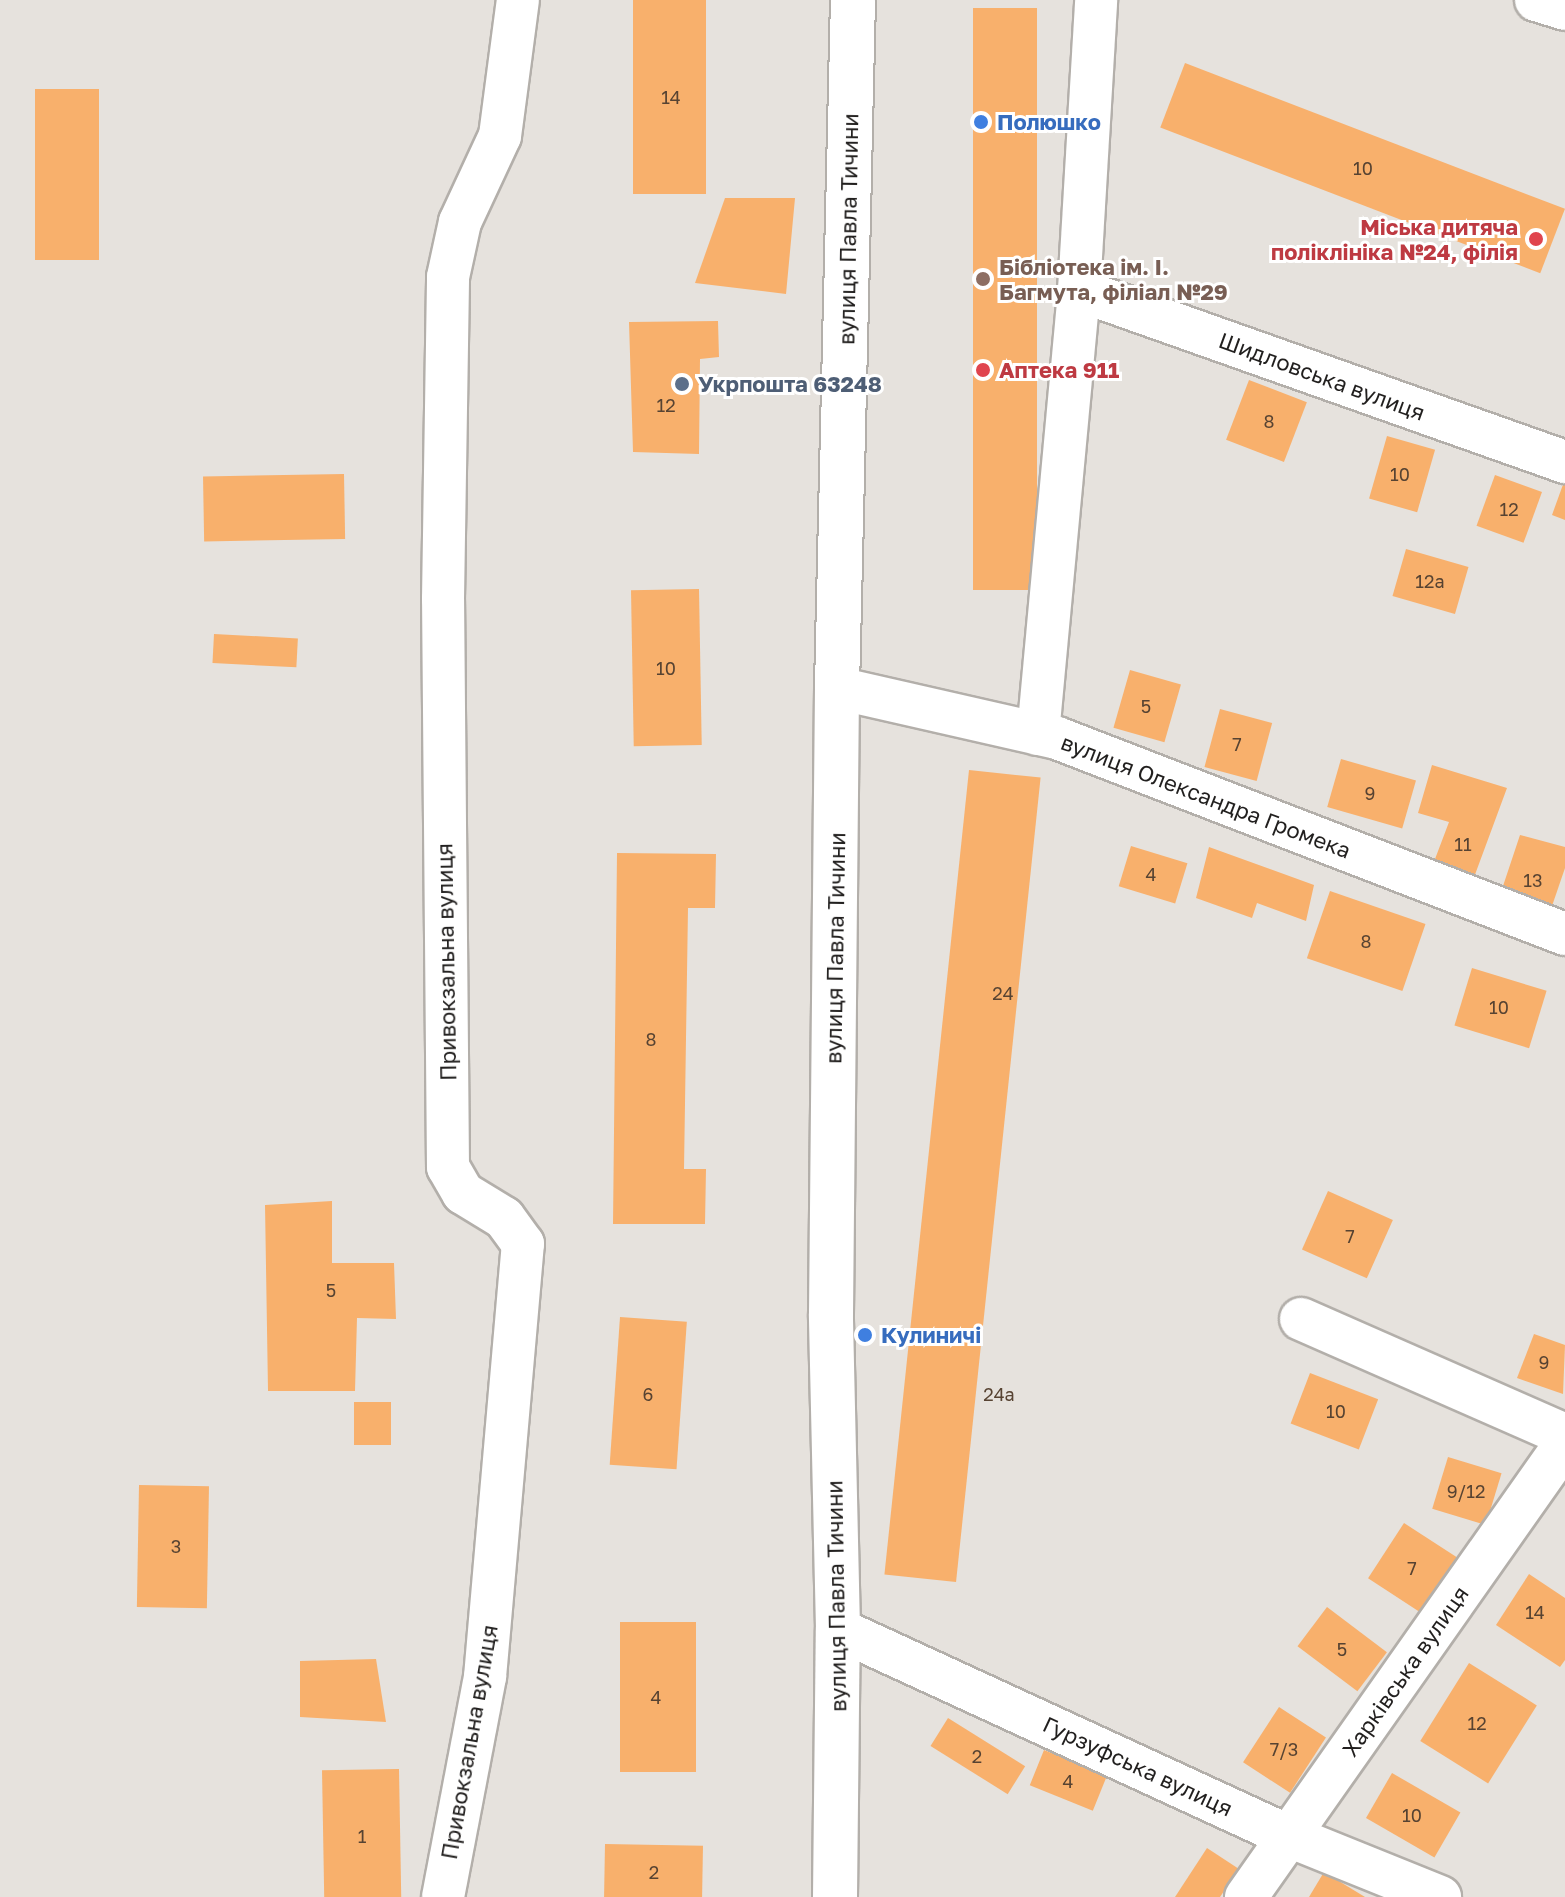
<!DOCTYPE html>
<html>
<head>
<meta charset="utf-8">
<style>
  body { margin:0 }
  #map { position:relative; width:1565px; height:1897px; overflow:hidden; background:#e6e2dd; font-family:"Golos Text",sans-serif }
  div>[style] { position:absolute }
  [style*='--x'] { left:calc(var(--x)*1px); top:calc(var(--y)*1px); width:calc(var(--w)*1px); rotate:calc(var(--a)*1deg) }
  .building>* { inset:0; background:#f8b06c; transform-origin:0 0 }
  .roads { filter:drop-shadow(2px 0 #b3afaa) drop-shadow(-2px 0 #b3afaa) drop-shadow(0 2px #b3afaa) drop-shadow(0 -2px #b3afaa) }
  .minor>* { height:42px; margin:-21px; padding:0 21px; transform-origin:21px; border-radius:21px; background:#fff }
  .major>* { height:44px; margin:-22px; padding:0 22px; transform-origin:22px; border-radius:22px; background:#fff }
  .dots>* { width:22px; height:22px; translate:-50% -50%; box-sizing:border-box; border:4px solid #fff; border-radius:50% }
  span { translate:-50% -50%; white-space:nowrap; text-align:center; line-height:1.15; -webkit-text-stroke:6px #fff; paint-order:stroke }
  .number-label { font-size:18px; color:#574332 }
  .number-label span { -webkit-text-stroke-width:0 }
  .shop-label { font-size:22px; color:#366cbe; font-weight:700 }
  .left { translate:0 -50%; text-align:left }
  .health-label { font-size:22px; color:#be3a42; font-weight:700 }
  .right { translate:-100% -50%; text-align:right }
  .street-label { font-size:22px; color:#211f1e }
  .education-label { font-size:22px; color:#785e54; font-weight:700 }
  .service-label { font-size:22px; color:#4e5e75; font-weight:700 }
</style>
</head>
<body>
<div id="map">
  <div class="building">
    <div style="left:633px;top:0;width:73px;height:194px"></div>
    <div style="left:973px;top:8px;width:64px;height:582px"></div>
    <div style="left:1185px;top:63px;width:407px;height:69px;rotate:21deg"></div>
    <div style="left:35px;top:89px;width:64px;height:171px"></div>
    <div style="clip-path:polygon(725px 198px,795px 198px,786px 294px,695px 283px)"></div>
    <div style="clip-path:polygon(718px 321px,719px 357px,700px 359px,699px 454px,633px 452px,629px 322px)"></div>
    <div style="left:1249px;top:380px;width:62px;height:64px;rotate:21deg"></div>
    <div style="left:1387px;top:436px;width:50px;height:65px;rotate:16deg"></div>
    <div style="left:344px;top:474px;width:65px;height:141px;rotate:89deg"></div>
    <div style="left:1495px;top:475px;width:50px;height:54px;rotate:20deg"></div>
    <div style="clip-path:polygon(1565px 479px,1565px 520px,1552px 515px)"></div>
    <div style="left:1406px;top:549px;width:65px;height:49px;rotate:16deg"></div>
    <div style="left:699px;top:589px;width:156px;height:68px;rotate:89deg"></div>
    <div style="left:214px;top:634px;width:84px;height:29px;rotate:3deg"></div>
    <div style="left:1130px;top:670px;width:53px;height:60px;rotate:16deg"></div>
    <div style="left:1220px;top:709px;width:54px;height:60px;rotate:15deg"></div>
    <div style="left:1341px;top:759px;width:78px;height:50px;rotate:16deg"></div>
    <div style="clip-path:polygon(1432px 765px,1507px 788px,1473px 880px,1432px 867px,1449px 822px,1418px 813px)"></div>
    <div style="left:969px;top:770px;width:72px;height:809px;rotate:6deg"></div>
    <div style="clip-path:polygon(1520px 835px,1565px 847px,1565px 868px,1552px 906px,1501px 892px)"></div>
    <div style="left:1131px;top:846px;width:59px;height:42px;rotate:17deg"></div>
    <div style="clip-path:polygon(1209px 847px,1314px 885px,1306px 921px,1257px 903px,1252px 918px,1196px 898px)"></div>
    <div style="clip-path:polygon(617px 853px,716px 854px,715px 908px,688px 908px,684px 1169px,706px 1169px,705px 1224px,613px 1224px)"></div>
    <div style="left:1330px;top:891px;width:101px;height:71px;rotate:19deg"></div>
    <div style="left:1472px;top:968px;width:78px;height:60px;rotate:17deg"></div>
    <div style="left:1328px;top:1191px;width:71px;height:64px;rotate:24deg"></div>
    <div style="clip-path:polygon(332px 1201px,332px 1263px,394px 1263px,396px 1319px,357px 1318px,355px 1391px,268px 1391px,265px 1205px)"></div>
    <div style="left:620px;top:1317px;width:67px;height:148px;rotate:4deg"></div>
    <div style="clip-path:polygon(1534px 1334px,1565px 1345px,1563px 1394px,1517px 1378px)"></div>
    <div style="left:1310px;top:1373px;width:73px;height:54px;rotate:21deg"></div>
    <div style="left:354px;top:1402px;width:37px;height:43px"></div>
    <div style="left:1448px;top:1457px;width:56px;height:54px;rotate:17deg"></div>
    <div style="left:139px;top:1485px;width:70px;height:122px;rotate:1deg"></div>
    <div style="left:1404px;top:1523px;width:63px;height:66px;rotate:33deg"></div>
    <div style="clip-path:polygon(1529px 1574px,1565px 1598px,1565px 1660px,1560px 1667px,1496px 1625px)"></div>
    <div style="left:1327px;top:1607px;width:75px;height:49px;rotate:37deg"></div>
    <div style="left:620px;top:1622px;width:76px;height:150px"></div>
    <div style="clip-path:polygon(376px 1659px,386px 1722px,300px 1717px,300px 1661px)"></div>
    <div style="left:1469px;top:1663px;width:80px;height:92px;rotate:32deg"></div>
    <div style="left:1279px;top:1707px;width:56px;height:66px;rotate:33deg"></div>
    <div style="left:948px;top:1718px;width:91px;height:33px;rotate:32deg"></div>
    <div style="left:1044px;top:1750px;width:68px;height:38px;rotate:22deg"></div>
    <div style="left:399px;top:1769px;width:128px;height:77px;rotate:89deg"></div>
    <div style="left:1392px;top:1773px;width:79px;height:52px;rotate:30deg"></div>
    <div style="left:605px;top:1844px;width:98px;height:53px;rotate:1deg"></div>
    <div style="clip-path:polygon(1207px 1848px,1239px 1869px,1220px 1897px,1175px 1897px)"></div>
    <div style="clip-path:polygon(1324px 1872px,1365px 1897px,1309px 1897px)"></div>
  </div>
  <div class="roads">
    <div class="minor">
      <div style="--x:1536;--y:0;--w:30;--a:17"></div>
      <div style="--x:1079;--y:290;--w:516;--a:19.49"></div>
      <div style="--x:837;--y:688;--w:226;--a:12.8"></div>
      <div style="--x:1057;--y:738;--w:544;--a:21.1"></div>
      <div style="--x:1038;--y:734;--w:446;--a:-84.7"></div>
      <div style="--x:1079;--y:290;--w:290;--a:-86.6"></div>
      <div style="--x:1301;--y:1319;--w:288;--a:23.7"></div>
      <div style="--x:838;--y:1629;--w:496;--a:24.7"></div>
      <div style="--x:1289;--y:1836;--w:163;--a:22"></div>
      <div style="--x:443;--y:1897;--w:224;--a:-79.2"></div>
      <div style="--x:485;--y:1677;--w:435;--a:-85"></div>
      <div style="--x:523;--y:1244;--w:32;--a:-126"></div>
      <div style="--x:504;--y:1218;--w:48;--a:-148.6"></div>
      <div style="--x:463;--y:1193;--w:30;--a:-120"></div>
      <div style="--x:448;--y:1167;--w:568;--a:-90.5"></div>
      <div style="--x:443;--y:599;--w:322;--a:-89.1"></div>
      <div style="--x:448;--y:277;--w:56;--a:-77.7"></div>
      <div style="--x:460;--y:222;--w:95;--a:-65.1"></div>
      <div style="--x:500;--y:136;--w:137;--a:-82.5"></div>
      <div style="--x:1246;--y:1897;--w:554;--a:-54.85"></div>
    </div>
    <div class="major">
      <div style="--x:835;--y:1897;--w:268;--a:-89.4"></div>
      <div style="--x:838;--y:1629;--w:315;--a:-91.3"></div>
      <div style="--x:831;--y:1314;--w:626;--a:-89.45"></div>
      <div style="--x:837;--y:688;--w:688;--a:-88.67"></div>
    </div>
  </div>
  <div class="dots">
    <div style="left:981px;top:122px;background:#3f7fe0"></div>
    <div style="left:1536px;top:239px;background:#e0444e"></div>
    <div style="left:983px;top:279px;background:#8d6e63"></div>
    <div style="left:983px;top:370px;background:#e0444e"></div>
    <div style="left:682px;top:384px;background:#5c6f8a"></div>
    <div style="left:865px;top:1335px;background:#3f7fe0"></div>
  </div>
  <div class="number-label">
    <span style="left:671px;top:97px">14</span>
    <span style="left:1363px;top:168px">10</span>
    <span style="left:666px;top:405px">12</span>
    <span style="left:1269px;top:421px">8</span>
    <span style="left:1400px;top:474px">10</span>
    <span style="left:1509px;top:509px">12</span>
    <span style="left:1430px;top:581px">12а</span>
    <span style="left:666px;top:668px">10</span>
    <span style="left:1146px;top:706px">5</span>
    <span style="left:1237px;top:744px">7</span>
    <span style="left:1370px;top:793px">9</span>
    <span style="left:1463px;top:844px">11</span>
    <span style="left:1151px;top:874px">4</span>
    <span style="left:1533px;top:880px">13</span>
    <span style="left:1366px;top:941px">8</span>
    <span style="left:1003px;top:993px">24</span>
    <span style="left:1499px;top:1007px">10</span>
    <span style="left:651px;top:1039px">8</span>
    <span style="left:1350px;top:1236px">7</span>
    <span style="left:331px;top:1290px">5</span>
    <span style="left:1544px;top:1362px">9</span>
    <span style="left:648px;top:1394px">6</span>
    <span style="left:999px;top:1394px">24а</span>
    <span style="left:1336px;top:1411px">10</span>
    <span style="left:1466px;top:1491px">9/12</span>
    <span style="left:176px;top:1546px">3</span>
    <span style="left:1412px;top:1568px">7</span>
    <span style="left:1535px;top:1612px">14</span>
    <span style="left:1342px;top:1649px">5</span>
    <span style="left:656px;top:1697px">4</span>
    <span style="left:1477px;top:1723px">12</span>
    <span style="left:1284px;top:1749px">7/3</span>
    <span style="left:977px;top:1756px">2</span>
    <span style="left:1068px;top:1781px">4</span>
    <span style="left:1412px;top:1815px">10</span>
    <span style="left:362px;top:1836px">1</span>
    <span style="left:654px;top:1872px">2</span>
  </div>
  <div class="shop-label">
    <span class="left" style="left:997px;top:122px">Полюшко</span>
    <span class="left" style="left:881px;top:1335px">Кулиничі</span>
  </div>
  <div class="health-label">
    <span class="right" style="left:1518px;top:239px">Міська дитяча<br>поліклініка №24, філія</span>
    <span class="left" style="left:999px;top:370px">Аптека 911</span>
  </div>
  <div class="street-label">
    <span style="left:848px;top:229px;rotate:-89deg">вулиця Павла Тичини</span>
    <span style="left:1322px;top:376px;rotate:20deg">Шидловська вулиця</span>
    <span style="left:1206px;top:796px;rotate:21deg">вулиця Олександра Громека</span>
    <span style="left:835px;top:948px;rotate:-89deg">вулиця Павла Тичини</span>
    <span style="left:446px;top:962px;rotate:-91deg">Привокзальна вулиця</span>
    <span style="left:836px;top:1596px;rotate:-91deg">вулиця Павла Тичини</span>
    <span style="left:1405px;top:1671px;rotate:-55deg">Харківська вулиця</span>
    <span style="left:469px;top:1742px;rotate:-80deg">Привокзальна вулиця</span>
    <span style="left:1138px;top:1766px;rotate:25deg">Гурзуфська вулиця</span>
  </div>
  <div class="education-label">
    <span class="left" style="left:999px;top:279px">Бібліотека ім. І.<br>Багмута, філіал №29</span>
  </div>
  <div class="service-label">
    <span class="left" style="left:698px;top:384px">Укрпошта 63248</span>
  </div>
</div>
</body>
</html>
